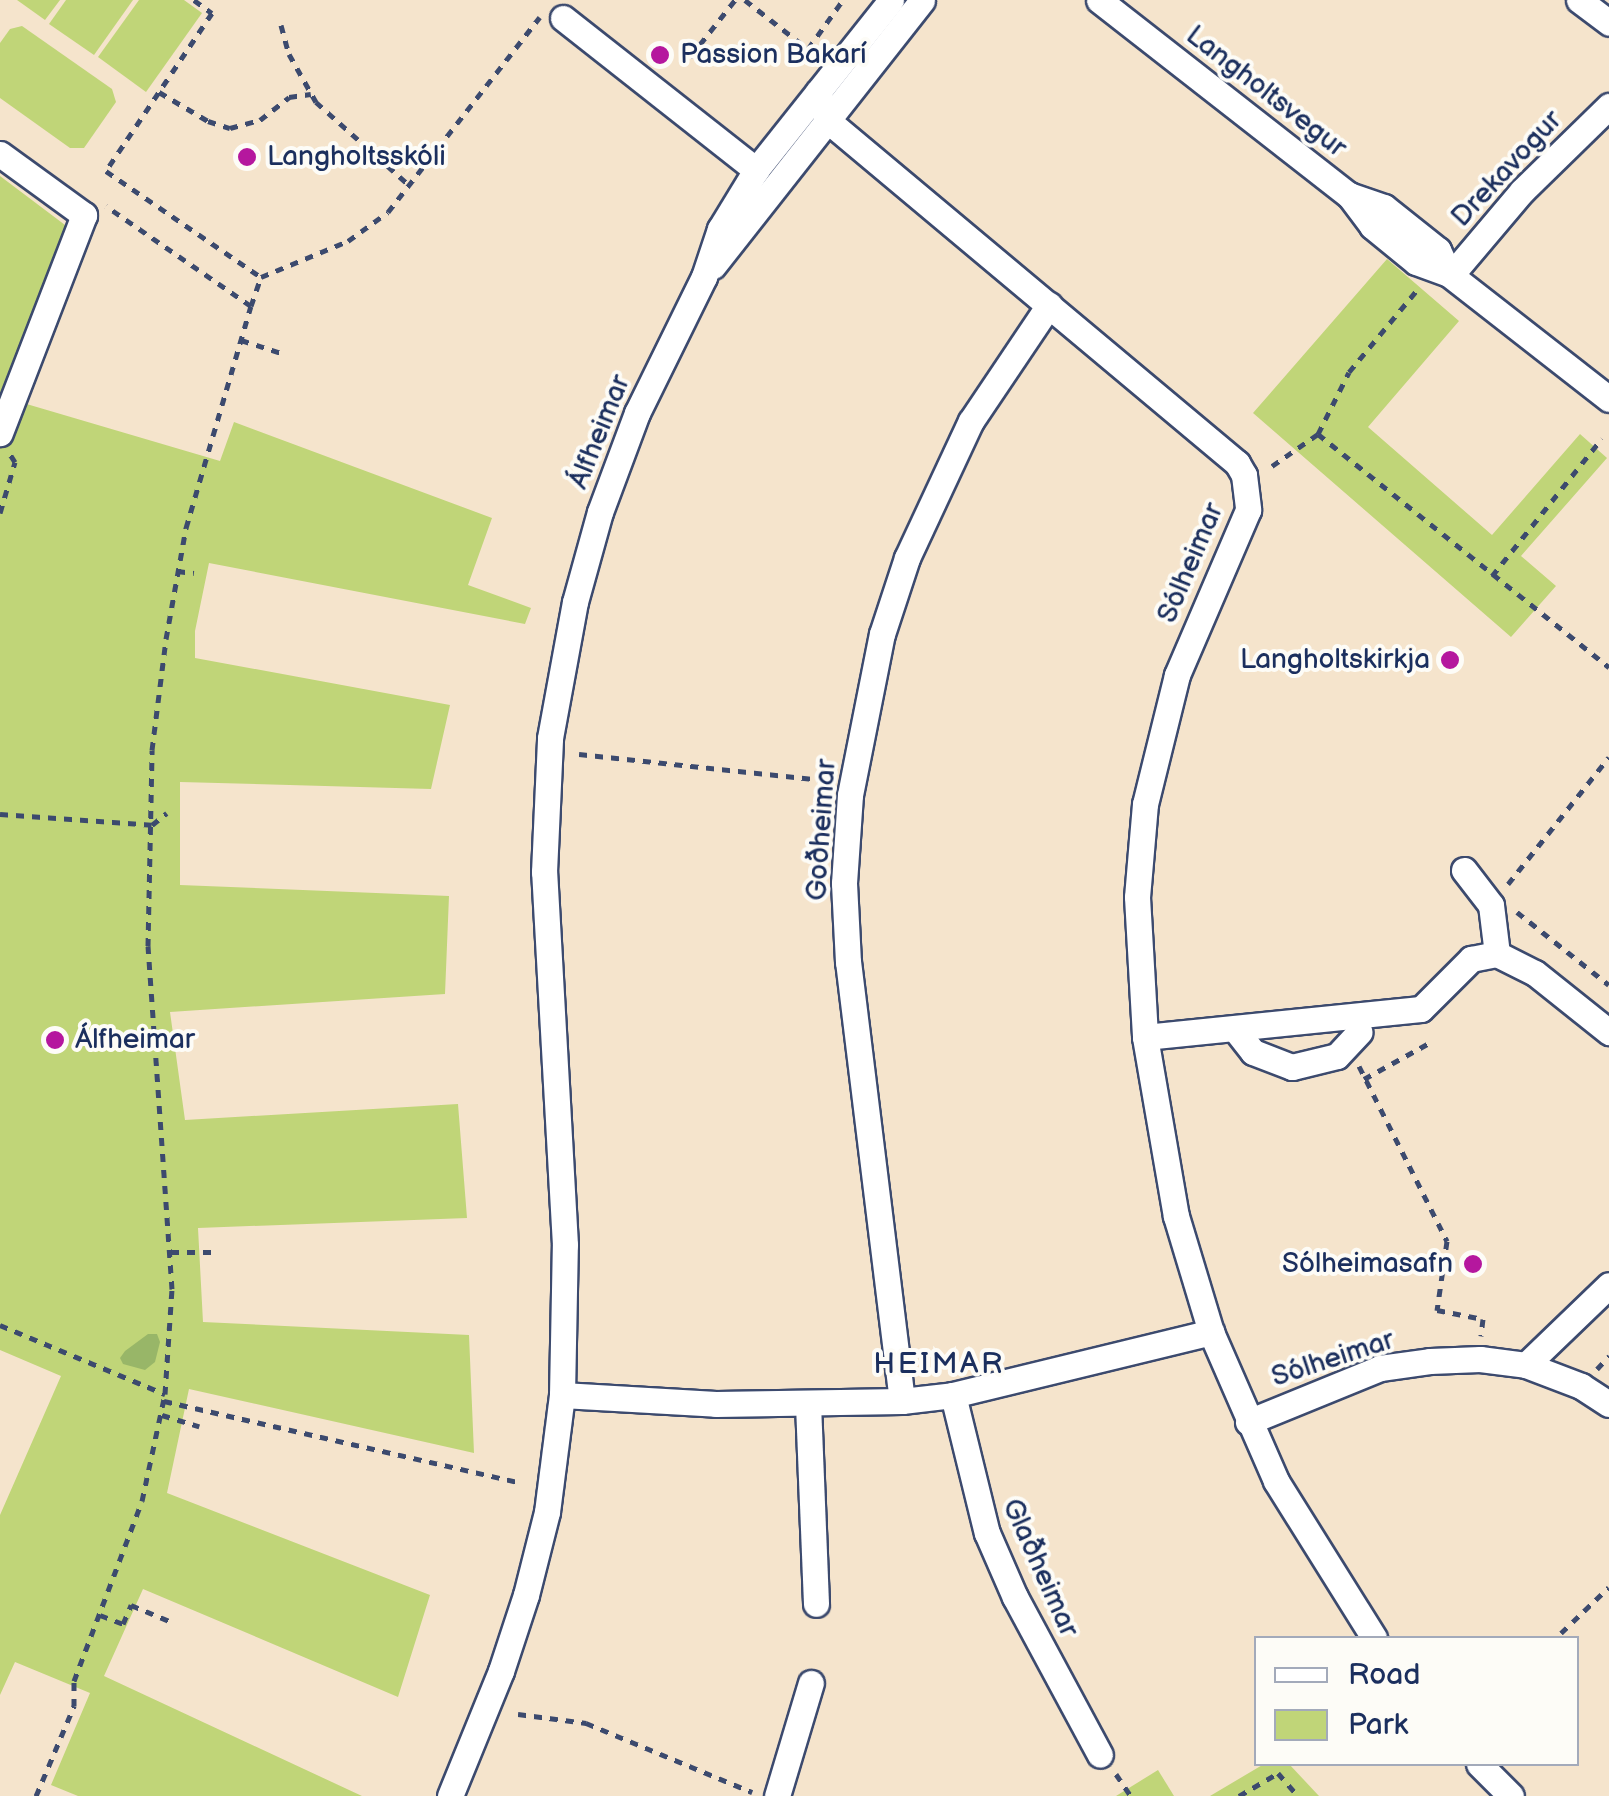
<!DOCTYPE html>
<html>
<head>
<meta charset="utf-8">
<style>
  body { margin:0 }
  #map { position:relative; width:1609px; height:1796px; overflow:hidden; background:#f5e4cc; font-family:"Balsamiq Sans",sans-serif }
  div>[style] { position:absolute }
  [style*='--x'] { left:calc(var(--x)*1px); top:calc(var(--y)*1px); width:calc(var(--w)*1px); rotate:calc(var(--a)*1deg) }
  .green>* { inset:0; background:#c0d578 }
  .forest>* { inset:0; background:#98b668 }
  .path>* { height:5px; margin-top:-2.5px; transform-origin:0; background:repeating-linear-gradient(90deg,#3c4a6e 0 8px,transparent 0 16px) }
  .roads { filter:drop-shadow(2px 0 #3c4a6e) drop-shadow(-2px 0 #3c4a6e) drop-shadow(0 2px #3c4a6e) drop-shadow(0 -2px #3c4a6e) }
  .minor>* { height:25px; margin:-12.5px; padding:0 12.5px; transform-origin:12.5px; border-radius:12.5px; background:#fff }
  .dots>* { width:28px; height:28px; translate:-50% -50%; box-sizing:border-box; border:5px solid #fdfcf7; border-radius:50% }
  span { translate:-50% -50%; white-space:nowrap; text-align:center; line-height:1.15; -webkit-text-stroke:8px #fdfcf7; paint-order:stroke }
  .poi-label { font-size:28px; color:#1b2f5e }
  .left { translate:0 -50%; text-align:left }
  .right { translate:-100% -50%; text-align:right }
  .street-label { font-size:28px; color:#1b2f5e }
  .neighbourhood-label { font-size:30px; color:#1b2f5e; letter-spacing:2.5px }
  .legend { position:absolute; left:1254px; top:1636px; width:325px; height:130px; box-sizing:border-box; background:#fdfcf7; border:2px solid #a3aaba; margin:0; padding:12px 18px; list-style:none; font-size:30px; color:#1b2f5e }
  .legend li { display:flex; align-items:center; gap:20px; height:50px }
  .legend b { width:50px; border:2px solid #a3aaba }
</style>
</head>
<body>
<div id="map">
  <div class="green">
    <div style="clip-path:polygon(17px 0,60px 0,45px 20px)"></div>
    <div style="clip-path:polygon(66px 0,133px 0,94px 55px,49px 24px)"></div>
    <div style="clip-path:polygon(139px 0,184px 0,202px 13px,146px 92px,98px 57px)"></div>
    <div style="clip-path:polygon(22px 26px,112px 89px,116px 102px,84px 148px,70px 148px,0 98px,0 43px,10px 29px)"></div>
    <div style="clip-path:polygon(0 176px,69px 228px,13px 400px,220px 461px,234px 422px,492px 518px,468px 585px,531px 608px,525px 624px,209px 563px,195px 631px,195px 658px,450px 705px,431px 789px,180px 782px,180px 885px,449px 896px,445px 994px,170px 1012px,185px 1120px,458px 1104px,467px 1218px,198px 1228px,203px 1322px,469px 1335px,474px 1453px,189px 1389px,167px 1493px,430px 1595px,398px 1697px,143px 1589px,104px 1676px,362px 1796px,78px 1796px,51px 1785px,90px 1693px,15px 1662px,0 1695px,0 1515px,61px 1376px,0 1350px)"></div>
    <div style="clip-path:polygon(1387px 259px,1459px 321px,1368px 427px,1492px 535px,1580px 434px,1607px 458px,1521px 556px,1556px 586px,1511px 637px,1253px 413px)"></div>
    <div style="clip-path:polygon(1264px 1764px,1289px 1764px,1319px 1796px,1210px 1796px)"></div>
    <div style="clip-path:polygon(1158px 1770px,1174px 1796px,1116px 1796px)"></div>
  </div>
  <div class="forest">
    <div style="clip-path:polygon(157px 1334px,160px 1342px,155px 1362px,145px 1370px,123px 1364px,120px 1358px,125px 1351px,148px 1334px)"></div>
  </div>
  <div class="path">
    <div style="--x:194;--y:0;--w:22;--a:36"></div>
    <div style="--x:212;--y:13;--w:190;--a:123.9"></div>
    <div style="--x:106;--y:171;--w:188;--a:34.4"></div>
    <div style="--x:745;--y:0;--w:80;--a:37.9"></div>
    <div style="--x:281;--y:25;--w:30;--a:75"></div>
    <div style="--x:289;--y:54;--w:55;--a:60.6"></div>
    <div style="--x:316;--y:102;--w:126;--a:41.8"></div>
    <div style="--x:817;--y:56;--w:11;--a:-142"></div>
    <div style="--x:808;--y:49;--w:60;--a:-54.5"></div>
    <div style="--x:690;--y:57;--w:73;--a:-51.7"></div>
    <div style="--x:159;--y:92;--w:57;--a:30.6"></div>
    <div style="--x:208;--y:121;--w:23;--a:18"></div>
    <div style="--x:230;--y:128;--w:31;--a:-15"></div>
    <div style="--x:260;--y:120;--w:37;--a:-38"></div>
    <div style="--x:289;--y:97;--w:22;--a:-8"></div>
    <div style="--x:261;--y:277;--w:94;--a:-22.5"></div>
    <div style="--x:348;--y:241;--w:49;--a:-35.9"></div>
    <div style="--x:388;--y:212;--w:247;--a:-52.1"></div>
    <div style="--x:251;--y:306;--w:31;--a:-71"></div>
    <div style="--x:241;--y:340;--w:45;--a:18"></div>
    <div style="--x:1318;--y:434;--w:373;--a:38.7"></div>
    <div style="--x:1272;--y:466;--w:56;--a:-34.8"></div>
    <div style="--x:1318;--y:434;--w:69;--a:-63.4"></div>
    <div style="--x:1349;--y:372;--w:107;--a:-50.3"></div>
    <div style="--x:0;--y:513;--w:53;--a:-73.6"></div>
    <div style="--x:15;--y:462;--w:9;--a:-122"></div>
    <div style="--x:177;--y:571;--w:17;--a:7"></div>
    <div style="--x:1492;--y:576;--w:176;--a:-51.4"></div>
    <div style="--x:579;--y:754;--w:252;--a:6.1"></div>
    <div style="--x:0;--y:814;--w:152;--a:4.1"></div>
    <div style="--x:152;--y:825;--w:19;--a:-39"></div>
    <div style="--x:1508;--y:884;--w:162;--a:-51.5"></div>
    <div style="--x:1517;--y:912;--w:117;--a:38.4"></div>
    <div style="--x:155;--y:1045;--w:20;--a:-6"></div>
    <div style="--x:1359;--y:1066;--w:196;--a:63.3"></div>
    <div style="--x:1447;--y:1241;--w:70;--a:98.2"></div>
    <div style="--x:1437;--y:1310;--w:47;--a:11.1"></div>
    <div style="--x:1483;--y:1319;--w:17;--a:97"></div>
    <div style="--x:1364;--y:1079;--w:77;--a:-28.9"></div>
    <div style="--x:171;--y:1252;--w:44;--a:0"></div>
    <div style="--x:0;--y:1325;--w:179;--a:22.7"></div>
    <div style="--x:1597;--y:1369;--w:18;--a:-47"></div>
    <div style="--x:164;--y:1401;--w:366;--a:12.9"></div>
    <div style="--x:162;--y:1415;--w:39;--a:17"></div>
    <div style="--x:100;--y:1615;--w:25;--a:21"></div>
    <div style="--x:123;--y:1624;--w:21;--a:-67"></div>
    <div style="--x:131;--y:1605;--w:47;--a:22.7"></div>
    <div style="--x:1561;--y:1633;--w:66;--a:-43.8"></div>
    <div style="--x:518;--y:1714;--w:69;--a:7.5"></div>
    <div style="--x:586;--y:1723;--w:180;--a:22.6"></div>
    <div style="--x:1116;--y:1774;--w:27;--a:56"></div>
    <div style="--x:36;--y:1796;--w:98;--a:-67.1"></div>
    <div style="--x:74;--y:1706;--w:25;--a:-90"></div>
    <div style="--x:74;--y:1681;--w:192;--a:-69.3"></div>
    <div style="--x:142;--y:1501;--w:109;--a:-77.9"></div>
    <div style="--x:165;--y:1394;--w:105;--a:-86.2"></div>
    <div style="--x:172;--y:1289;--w:344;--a:-94"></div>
    <div style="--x:148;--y:946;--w:196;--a:-88.8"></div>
    <div style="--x:152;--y:750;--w:112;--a:-82.8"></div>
    <div style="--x:166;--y:639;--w:113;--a:-79.8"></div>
    <div style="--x:186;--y:528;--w:231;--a:-73.7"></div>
    <div style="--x:251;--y:306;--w:176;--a:-145.4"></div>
    <div style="--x:1239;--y:1796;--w:45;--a:-30.5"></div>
    <div style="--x:1278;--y:1773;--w:30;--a:49"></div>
  </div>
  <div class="roads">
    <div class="minor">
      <div style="--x:1099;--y:0;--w:317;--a:38"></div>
      <div style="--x:1349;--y:195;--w:39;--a:53"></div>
      <div style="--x:1372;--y:226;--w:57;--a:39.3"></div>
      <div style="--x:1416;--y:262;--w:35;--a:20"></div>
      <div style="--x:1449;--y:274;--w:203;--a:38"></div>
      <div style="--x:1579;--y:0;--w:38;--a:37"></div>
      <div style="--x:563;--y:18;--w:246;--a:38.2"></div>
      <div style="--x:818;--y:92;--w:29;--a:72"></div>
      <div style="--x:827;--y:120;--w:535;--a:39.92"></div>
      <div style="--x:1237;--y:463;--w:14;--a:60"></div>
      <div style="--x:1244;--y:475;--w:35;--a:83"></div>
      <div style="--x:1248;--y:510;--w:180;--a:113.3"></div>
      <div style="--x:1177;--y:675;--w:133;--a:103.9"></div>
      <div style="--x:1145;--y:804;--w:93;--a:94.9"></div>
      <div style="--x:1137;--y:897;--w:140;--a:86.7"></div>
      <div style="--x:1145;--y:1037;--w:182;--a:80.2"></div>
      <div style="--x:1176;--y:1216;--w:121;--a:73.2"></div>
      <div style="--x:1211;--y:1332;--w:163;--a:66.4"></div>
      <div style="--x:1276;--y:1481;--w:185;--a:58"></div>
      <div style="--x:0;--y:154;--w:104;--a:36"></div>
      <div style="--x:84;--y:215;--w:234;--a:111.1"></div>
      <div style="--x:1349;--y:195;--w:37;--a:19"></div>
      <div style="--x:1384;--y:207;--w:69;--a:38.5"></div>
      <div style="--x:1438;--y:250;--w:26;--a:65"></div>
      <div style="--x:713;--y:266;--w:338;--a:-51.8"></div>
      <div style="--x:1451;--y:275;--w:110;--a:-49.8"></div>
      <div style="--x:1522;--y:191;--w:122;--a:-44.3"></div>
      <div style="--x:1464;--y:870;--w:44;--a:52.4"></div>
      <div style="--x:1491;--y:905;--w:49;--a:83"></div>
      <div style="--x:1235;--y:1029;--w:29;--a:52"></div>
      <div style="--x:1253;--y:1052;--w:42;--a:21"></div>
      <div style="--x:1292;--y:1067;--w:46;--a:-13.7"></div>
      <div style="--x:1337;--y:1056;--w:33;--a:-47"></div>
      <div style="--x:1145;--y:1037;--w:277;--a:-5.8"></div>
      <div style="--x:1421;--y:1009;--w:71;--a:-45"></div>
      <div style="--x:1471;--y:959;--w:26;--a:-11"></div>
      <div style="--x:1497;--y:954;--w:42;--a:26.6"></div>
      <div style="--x:1535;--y:973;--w:95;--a:38.6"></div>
      <div style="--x:1526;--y:1365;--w:115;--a:-43.9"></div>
      <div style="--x:562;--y:1395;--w:154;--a:3.3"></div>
      <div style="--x:716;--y:1404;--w:186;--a:-0.9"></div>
      <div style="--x:902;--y:1401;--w:51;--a:-6.7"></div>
      <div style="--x:953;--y:1395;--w:266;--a:-13.7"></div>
      <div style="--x:953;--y:1395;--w:142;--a:76.2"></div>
      <div style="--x:987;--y:1533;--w:70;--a:66.4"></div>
      <div style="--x:1015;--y:1597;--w:179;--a:61.7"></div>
      <div style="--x:902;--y:1401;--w:442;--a:-97"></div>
      <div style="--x:848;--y:962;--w:79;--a:-92.9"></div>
      <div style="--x:844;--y:883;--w:88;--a:-86.1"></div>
      <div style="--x:850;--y:795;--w:164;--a:-78.8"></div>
      <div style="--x:882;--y:634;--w:80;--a:-71.8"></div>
      <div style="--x:907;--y:558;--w:151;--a:-65"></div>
      <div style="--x:971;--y:421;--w:140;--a:-56.1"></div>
      <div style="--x:808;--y:1404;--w:200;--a:87.7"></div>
      <div style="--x:1248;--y:1422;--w:143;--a:-22.2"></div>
      <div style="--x:1380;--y:1368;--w:50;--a:-8"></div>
      <div style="--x:1430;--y:1361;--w:50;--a:-2.3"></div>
      <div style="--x:1480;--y:1359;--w:46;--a:7.4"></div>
      <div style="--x:1526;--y:1365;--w:59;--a:20.9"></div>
      <div style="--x:1581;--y:1386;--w:33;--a:33"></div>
      <div style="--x:1479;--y:1764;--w:45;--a:45"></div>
      <div style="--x:450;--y:1796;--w:135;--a:-67.8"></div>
      <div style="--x:501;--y:1671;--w:80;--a:-71.8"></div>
      <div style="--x:526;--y:1595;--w:86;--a:-75.8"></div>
      <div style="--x:547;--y:1512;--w:118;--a:-82.7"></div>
      <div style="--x:562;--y:1395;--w:150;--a:-88.9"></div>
      <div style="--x:565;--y:1245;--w:374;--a:-93.2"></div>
      <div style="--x:544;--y:872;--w:134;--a:-87.4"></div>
      <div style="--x:550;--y:738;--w:138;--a:-79.6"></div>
      <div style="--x:575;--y:602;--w:93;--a:-74.5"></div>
      <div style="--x:600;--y:512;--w:106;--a:-69.5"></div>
      <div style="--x:637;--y:413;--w:152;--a:-63.8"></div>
      <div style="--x:704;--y:277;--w:51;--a:-71.6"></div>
      <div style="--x:720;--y:229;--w:69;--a:-58.6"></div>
      <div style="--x:756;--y:170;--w:217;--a:-51.5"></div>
      <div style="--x:777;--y:1796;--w:118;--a:-73.3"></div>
    </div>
  </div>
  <div class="dots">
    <div style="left:660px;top:55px;background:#b5179e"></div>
    <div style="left:247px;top:157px;background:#b5179e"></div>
    <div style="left:1450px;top:660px;background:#b5179e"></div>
    <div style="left:55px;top:1040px;background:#b5179e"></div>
    <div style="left:1473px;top:1264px;background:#b5179e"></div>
  </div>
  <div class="poi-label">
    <span class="left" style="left:680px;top:55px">Passion Bakarí</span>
    <span class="left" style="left:267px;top:157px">Langholtsskóli</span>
    <span class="right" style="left:1430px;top:660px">Langholtskirkja</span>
    <span class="left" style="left:75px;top:1040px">Álfheimar</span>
    <span class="right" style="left:1453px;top:1264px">Sólheimasafn</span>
  </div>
  <div class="street-label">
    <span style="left:1266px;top:92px;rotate:38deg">Langholtsvegur</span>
    <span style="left:1507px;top:169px;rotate:-47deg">Drekavogur</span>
    <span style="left:600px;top:432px;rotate:-68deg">Álfheimar</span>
    <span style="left:1191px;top:563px;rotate:-67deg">Sólheimar</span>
    <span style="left:822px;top:830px;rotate:-86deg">Goðheimar</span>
    <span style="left:1333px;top:1359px;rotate:-18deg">Sólheimar</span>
    <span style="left:1040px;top:1568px;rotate:66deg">Glaðheimar</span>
  </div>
  <div class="neighbourhood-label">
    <span style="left:939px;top:1364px">HEIMAR</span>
  </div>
  <ul class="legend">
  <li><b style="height:12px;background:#fff"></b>Road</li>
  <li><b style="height:28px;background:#c0d578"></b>Park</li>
  </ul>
</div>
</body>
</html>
